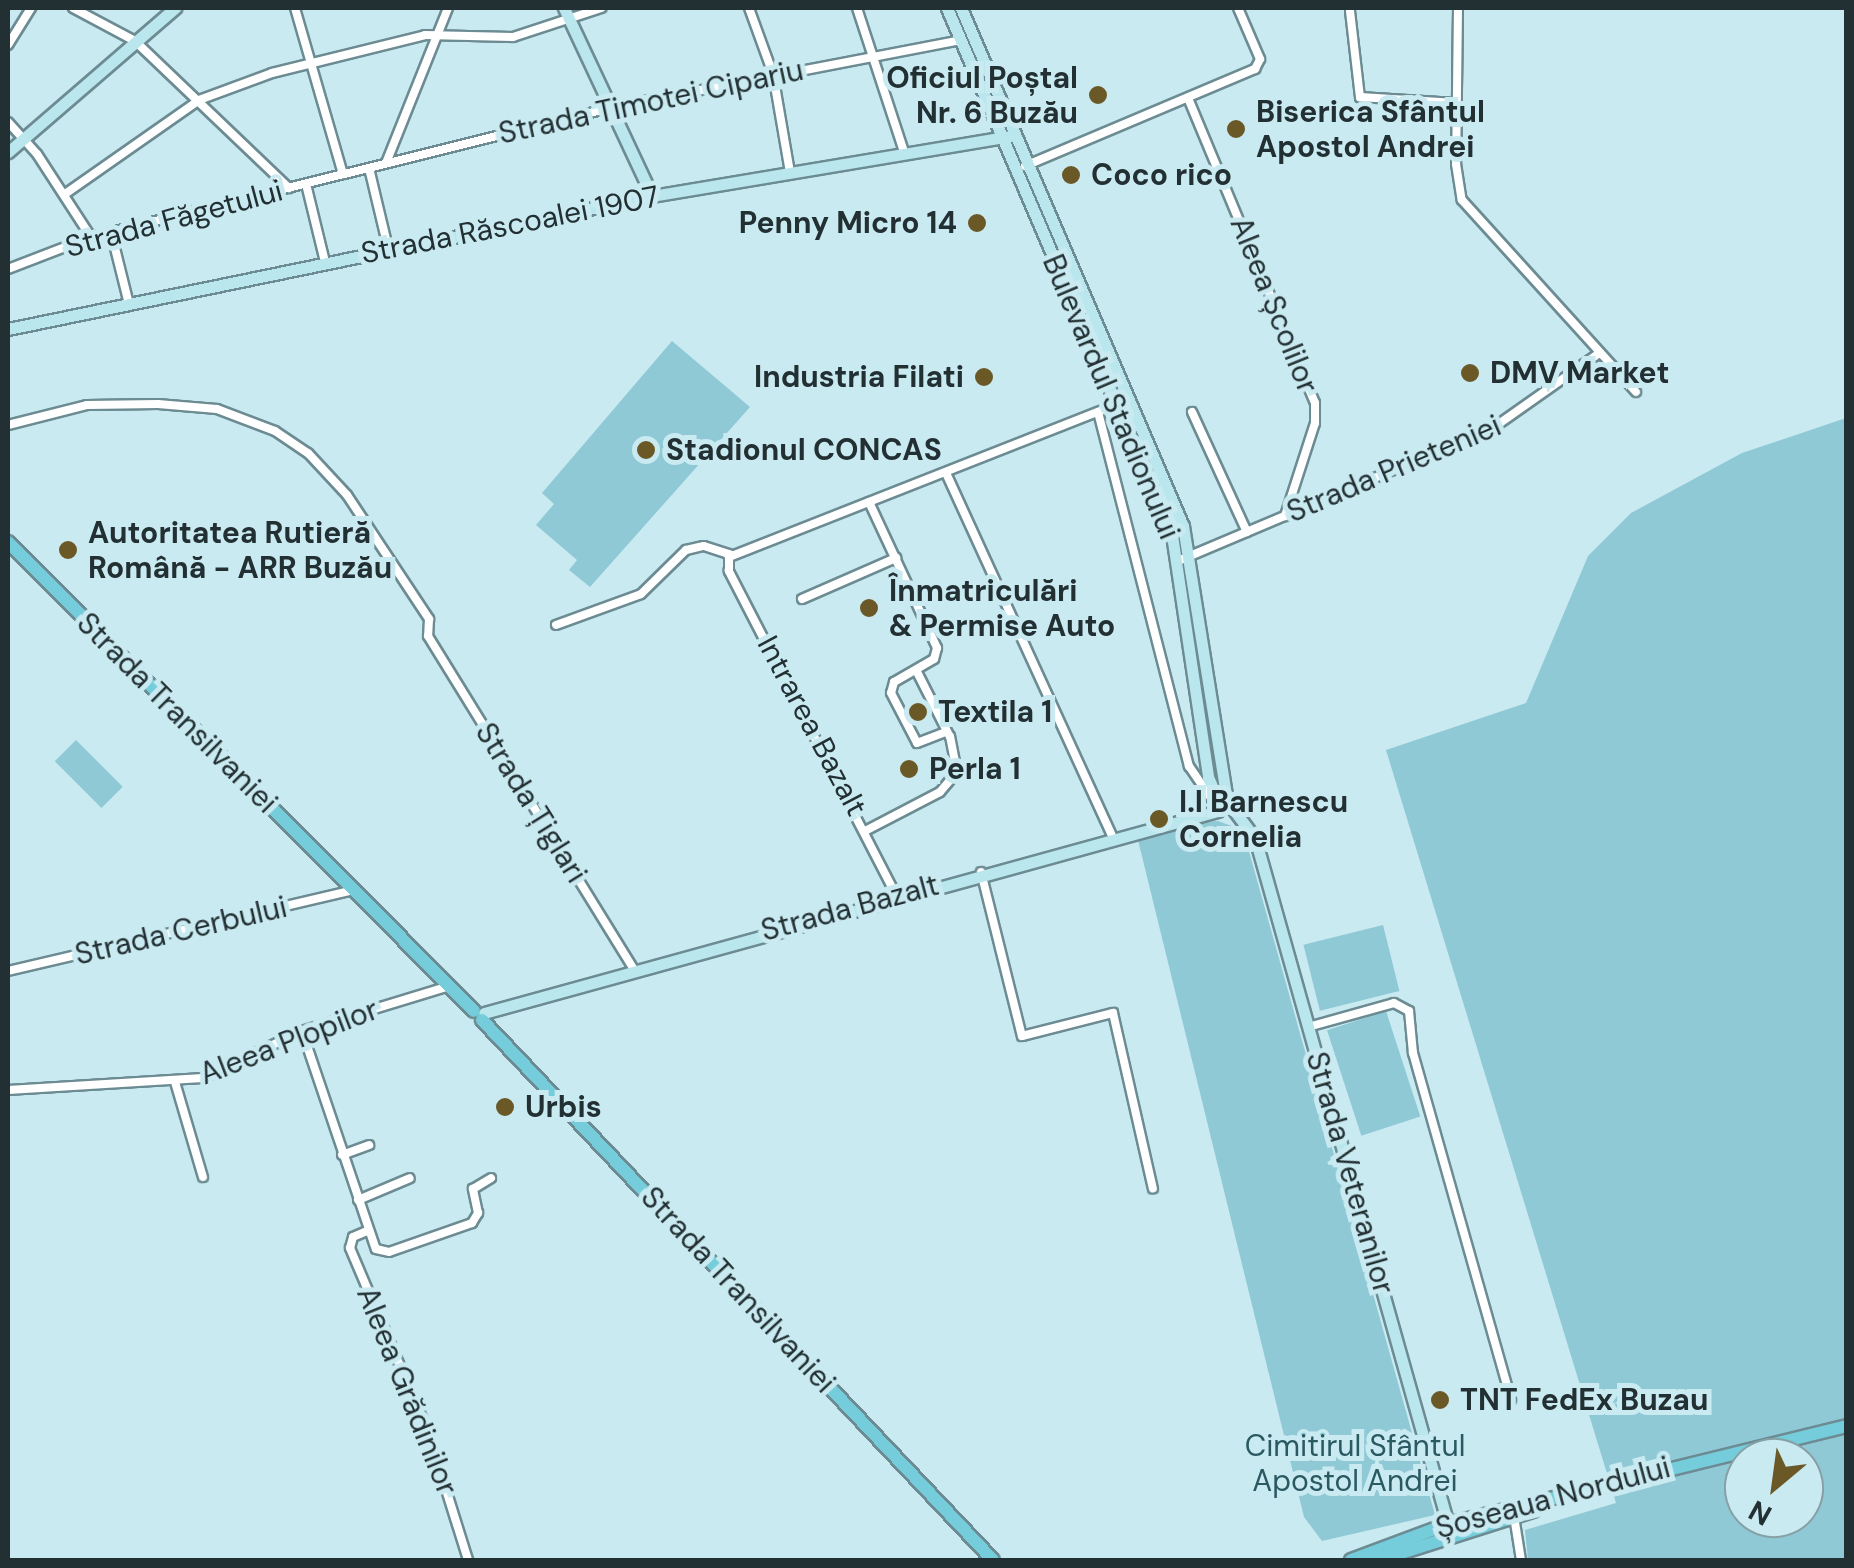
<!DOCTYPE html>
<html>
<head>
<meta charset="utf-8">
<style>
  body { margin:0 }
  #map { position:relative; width:1854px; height:1568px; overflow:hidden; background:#c9eaf1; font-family:"DM Sans",sans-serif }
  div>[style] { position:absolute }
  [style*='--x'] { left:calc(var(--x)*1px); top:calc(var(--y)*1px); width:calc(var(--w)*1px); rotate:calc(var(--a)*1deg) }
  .green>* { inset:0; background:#8fc9d5; transform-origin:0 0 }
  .roads { filter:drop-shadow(2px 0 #6c8b92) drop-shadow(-2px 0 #6c8b92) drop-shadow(0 2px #6c8b92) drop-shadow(0 -2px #6c8b92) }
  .street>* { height:8px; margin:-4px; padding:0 4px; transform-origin:4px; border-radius:4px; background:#fff }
  .secondary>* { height:11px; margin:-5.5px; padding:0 5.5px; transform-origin:5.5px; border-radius:5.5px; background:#bae6ed }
  .primary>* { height:12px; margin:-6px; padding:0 6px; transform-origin:6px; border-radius:6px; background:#75ccda }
  .dots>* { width:28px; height:28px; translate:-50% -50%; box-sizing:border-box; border:5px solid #c9eaf1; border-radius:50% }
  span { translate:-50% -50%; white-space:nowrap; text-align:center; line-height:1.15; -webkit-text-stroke:10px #c9eaf1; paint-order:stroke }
  .poi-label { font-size:30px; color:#233033; font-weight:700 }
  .right { translate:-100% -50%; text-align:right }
  .left { translate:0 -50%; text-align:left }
  .street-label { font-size:30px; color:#233033 }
  .park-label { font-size:30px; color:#2a5962 }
  .frame { position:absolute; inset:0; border:10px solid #233033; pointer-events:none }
  .north { position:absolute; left:1724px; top:1438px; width:100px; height:100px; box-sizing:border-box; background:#c9eaf1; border:2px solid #87a0a5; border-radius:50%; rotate:209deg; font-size:28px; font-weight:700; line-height:40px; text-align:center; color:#233033 }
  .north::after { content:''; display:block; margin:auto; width:35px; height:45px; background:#6b5827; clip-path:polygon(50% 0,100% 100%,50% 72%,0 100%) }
</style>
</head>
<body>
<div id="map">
  <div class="green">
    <div style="clip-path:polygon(672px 341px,750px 407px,590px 587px,569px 570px,577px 560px,536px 525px,554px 504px,542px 493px)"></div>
    <div style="clip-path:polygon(evenodd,1846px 418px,1846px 1560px,1528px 1560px,1525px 1530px,1616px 1503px,1386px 750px,1526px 703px,1588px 556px,1631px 513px,1742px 453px,1846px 418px,1744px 1458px,1804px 1458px,1804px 1518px,1744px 1518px,1744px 1458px)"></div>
    <div style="left:76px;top:740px;width:66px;height:30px;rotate:45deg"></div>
    <div style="clip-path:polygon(1218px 821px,1243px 830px,1435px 1515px,1322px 1541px,1304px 1517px,1138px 840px,1184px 823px)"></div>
    <div style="left:1383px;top:925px;width:68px;height:82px;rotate:76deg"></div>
    <div style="left:1386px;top:1011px;width:111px;height:62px;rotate:72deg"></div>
  </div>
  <div class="roads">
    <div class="street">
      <div style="--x:73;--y:8;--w:70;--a:28"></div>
      <div style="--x:135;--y:41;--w:213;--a:43.7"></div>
      <div style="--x:295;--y:8;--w:173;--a:73.9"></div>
      <div style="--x:749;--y:8;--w:70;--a:70"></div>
      <div style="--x:773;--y:74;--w:99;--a:80.2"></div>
      <div style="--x:857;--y:8;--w:151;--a:71.9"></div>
      <div style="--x:1458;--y:8;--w:156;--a:90.7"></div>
      <div style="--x:1456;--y:164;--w:36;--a:81"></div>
      <div style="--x:1462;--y:200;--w:259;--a:47.8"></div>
      <div style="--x:1350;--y:11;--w:87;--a:83.4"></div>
      <div style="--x:1360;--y:97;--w:96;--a:3.6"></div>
      <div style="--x:8;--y:45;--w:44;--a:-58.1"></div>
      <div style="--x:1188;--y:98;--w:330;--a:67.4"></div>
      <div style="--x:1315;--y:403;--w:20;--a:90"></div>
      <div style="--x:1315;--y:423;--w:98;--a:107.9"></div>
      <div style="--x:8;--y:122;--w:43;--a:47.8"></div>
      <div style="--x:37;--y:154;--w:99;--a:57"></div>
      <div style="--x:386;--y:163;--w:167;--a:-68.2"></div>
      <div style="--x:1025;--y:166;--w:250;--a:-22.9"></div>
      <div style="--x:1255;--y:69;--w:11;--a:-63"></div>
      <div style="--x:1260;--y:59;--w:56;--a:-113.3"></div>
      <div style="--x:369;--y:168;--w:82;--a:76.6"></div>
      <div style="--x:306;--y:184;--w:80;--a:76.3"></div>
      <div style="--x:65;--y:194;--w:164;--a:-35"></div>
      <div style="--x:199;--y:100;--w:78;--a:-20.3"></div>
      <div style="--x:272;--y:73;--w:158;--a:-13.9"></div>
      <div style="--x:425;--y:35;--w:88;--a:1.3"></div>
      <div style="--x:513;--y:37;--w:93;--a:-18.2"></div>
      <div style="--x:111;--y:232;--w:74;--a:76"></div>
      <div style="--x:8;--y:269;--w:89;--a:-21.1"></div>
      <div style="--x:91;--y:237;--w:538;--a:-13.98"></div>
      <div style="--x:613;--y:107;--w:354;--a:-10.9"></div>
      <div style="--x:1098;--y:412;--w:366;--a:75.6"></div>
      <div style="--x:1189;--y:766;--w:50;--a:55.7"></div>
      <div style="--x:1192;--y:412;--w:132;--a:65.4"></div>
      <div style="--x:8;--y:425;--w:81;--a:-14.2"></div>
      <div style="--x:87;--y:405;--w:71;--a:-0.8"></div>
      <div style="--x:158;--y:404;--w:59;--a:4.8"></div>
      <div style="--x:217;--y:409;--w:62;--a:20.8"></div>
      <div style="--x:275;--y:431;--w:40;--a:34"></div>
      <div style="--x:308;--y:453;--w:57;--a:47.1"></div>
      <div style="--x:347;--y:495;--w:149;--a:56.5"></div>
      <div style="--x:429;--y:619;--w:17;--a:93"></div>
      <div style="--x:428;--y:636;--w:392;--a:58.3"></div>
      <div style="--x:946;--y:473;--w:398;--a:65.4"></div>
      <div style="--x:869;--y:502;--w:161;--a:65"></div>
      <div style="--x:937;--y:648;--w:11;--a:105"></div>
      <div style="--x:934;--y:659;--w:46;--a:150.1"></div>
      <div style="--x:894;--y:682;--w:11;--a:105"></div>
      <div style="--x:891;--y:693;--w:56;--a:62.5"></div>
      <div style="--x:917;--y:743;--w:31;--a:-21"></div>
      <div style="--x:1178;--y:561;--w:342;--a:-22.9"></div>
      <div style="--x:1493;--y:428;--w:128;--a:-35.2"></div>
      <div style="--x:802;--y:599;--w:103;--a:-23.6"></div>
      <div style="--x:556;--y:625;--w:90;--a:-20"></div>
      <div style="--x:641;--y:594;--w:63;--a:-44.4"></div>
      <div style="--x:686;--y:550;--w:18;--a:-13"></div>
      <div style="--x:704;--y:546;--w:28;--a:18"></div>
      <div style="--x:867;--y:830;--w:82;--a:-27.5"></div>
      <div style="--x:940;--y:792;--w:26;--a:-50"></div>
      <div style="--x:957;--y:772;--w:36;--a:-101"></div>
      <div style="--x:950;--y:737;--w:73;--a:-116.9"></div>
      <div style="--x:981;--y:872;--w:169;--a:76"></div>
      <div style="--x:1022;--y:1036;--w:94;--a:-14.2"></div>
      <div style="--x:1113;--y:1013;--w:180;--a:77.2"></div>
      <div style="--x:896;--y:895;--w:365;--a:-117.3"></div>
      <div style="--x:729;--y:571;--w:14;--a:-90"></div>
      <div style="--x:729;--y:557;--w:420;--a:-21.5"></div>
      <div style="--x:8;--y:971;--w:355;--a:-13.2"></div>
      <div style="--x:1308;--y:1027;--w:89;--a:-15.6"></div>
      <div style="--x:1394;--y:1003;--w:17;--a:28"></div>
      <div style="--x:1409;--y:1011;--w:42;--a:84.6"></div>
      <div style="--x:1413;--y:1053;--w:360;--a:74.2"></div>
      <div style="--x:302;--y:1031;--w:230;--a:71.3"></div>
      <div style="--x:376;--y:1249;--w:13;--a:13"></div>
      <div style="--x:389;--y:1252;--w:88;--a:-19.3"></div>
      <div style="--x:472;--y:1223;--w:12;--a:-59"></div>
      <div style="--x:478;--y:1213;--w:25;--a:-102"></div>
      <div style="--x:473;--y:1189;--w:21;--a:-31"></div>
      <div style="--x:175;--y:1082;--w:99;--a:73.6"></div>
      <div style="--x:8;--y:1090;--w:195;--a:-3.5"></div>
      <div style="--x:203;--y:1078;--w:110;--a:-25.4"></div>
      <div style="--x:302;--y:1031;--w:154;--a:-17"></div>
      <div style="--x:342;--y:1155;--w:29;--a:-20"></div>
      <div style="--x:358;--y:1200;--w:56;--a:-22.9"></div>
      <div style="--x:367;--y:1231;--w:15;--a:157"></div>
      <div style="--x:353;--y:1237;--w:11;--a:105"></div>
      <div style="--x:350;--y:1248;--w:200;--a:67"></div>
      <div style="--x:428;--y:1432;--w:134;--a:72.6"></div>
      <div style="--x:1514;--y:1516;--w:45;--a:81"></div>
    </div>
    <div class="secondary">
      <div style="--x:564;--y:8;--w:208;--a:64.9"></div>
      <div style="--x:947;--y:8;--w:573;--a:66.88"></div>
      <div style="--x:1172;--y:535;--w:245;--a:81.5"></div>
      <div style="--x:1208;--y:777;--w:27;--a:66"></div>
      <div style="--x:961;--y:8;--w:564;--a:66.8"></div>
      <div style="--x:1183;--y:526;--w:278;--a:80.9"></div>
      <div style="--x:8;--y:152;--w:221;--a:-40.8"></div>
      <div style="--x:8;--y:329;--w:658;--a:-11.67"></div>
      <div style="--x:652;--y:196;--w:368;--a:-9.5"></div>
      <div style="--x:1233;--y:809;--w:36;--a:53"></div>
      <div style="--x:1255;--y:838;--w:713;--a:74.29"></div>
      <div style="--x:484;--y:1013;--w:761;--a:-15.39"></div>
    </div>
    <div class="primary">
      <div style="--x:8;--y:542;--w:661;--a:45.18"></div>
      <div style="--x:482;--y:1020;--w:743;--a:46.58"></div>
      <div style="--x:1351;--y:1560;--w:103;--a:-20.4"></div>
      <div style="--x:1448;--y:1524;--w:410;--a:-13.8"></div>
      <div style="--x:1379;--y:1560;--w:162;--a:-17.7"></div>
    </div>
  </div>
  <div class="dots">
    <div style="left:1098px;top:95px;background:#6b5827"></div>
    <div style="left:1236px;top:129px;background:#6b5827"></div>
    <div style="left:1071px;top:175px;background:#6b5827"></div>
    <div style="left:977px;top:223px;background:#6b5827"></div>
    <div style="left:1470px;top:373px;background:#6b5827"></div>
    <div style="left:984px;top:377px;background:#6b5827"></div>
    <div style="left:646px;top:450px;background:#6b5827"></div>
    <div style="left:68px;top:550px;background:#6b5827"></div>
    <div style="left:869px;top:608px;background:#6b5827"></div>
    <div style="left:918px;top:712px;background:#6b5827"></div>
    <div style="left:909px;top:769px;background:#6b5827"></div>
    <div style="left:1159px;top:819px;background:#6b5827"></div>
    <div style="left:505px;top:1107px;background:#6b5827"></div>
    <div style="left:1440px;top:1400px;background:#6b5827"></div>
  </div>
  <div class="poi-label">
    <span class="right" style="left:1078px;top:95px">Oficiul Poștal<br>Nr. 6 Buzău</span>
    <span class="left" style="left:1256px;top:129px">Biserica Sfântul<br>Apostol Andrei</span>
    <span class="left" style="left:1091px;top:175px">Coco rico</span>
    <span class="right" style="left:957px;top:223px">Penny Micro 14</span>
    <span class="left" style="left:1490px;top:373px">DMV Market</span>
    <span class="right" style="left:964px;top:377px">Industria Filati</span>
    <span class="left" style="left:666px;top:450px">Stadionul CONCAS</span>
    <span class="left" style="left:88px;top:550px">Autoritatea Rutieră<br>Română - ARR Buzău</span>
    <span class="left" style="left:889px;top:608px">Înmatriculări<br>&amp; Permise Auto</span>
    <span class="left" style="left:938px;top:712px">Textila 1</span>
    <span class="left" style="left:929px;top:769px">Perla 1</span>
    <span class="left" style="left:1179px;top:819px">I.I Barnescu<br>Cornelia</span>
    <span class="left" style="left:525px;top:1107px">Urbis</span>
    <span class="left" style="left:1460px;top:1400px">TNT FedEx Buzau</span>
  </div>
  <div class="street-label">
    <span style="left:651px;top:102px;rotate:-12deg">Strada Timotei Cipariu</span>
    <span style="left:174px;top:219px;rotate:-15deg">Strada Făgetului</span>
    <span style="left:510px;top:225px;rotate:-11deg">Strada Răscoalei 1907</span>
    <span style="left:1274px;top:305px;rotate:68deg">Aleea Școlilor</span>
    <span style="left:1111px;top:397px;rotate:67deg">Bulevardul Stadionului</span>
    <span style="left:1394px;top:469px;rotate:-23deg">Strada Prieteniei</span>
    <span style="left:177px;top:713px;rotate:45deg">Strada Transilvaniei</span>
    <span style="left:812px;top:726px;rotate:62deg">Intrarea Bazalt</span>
    <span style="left:531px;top:803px;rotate:58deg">Strada Țiglari</span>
    <span style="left:850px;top:908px;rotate:-15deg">Strada Bazalt</span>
    <span style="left:181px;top:931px;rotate:-13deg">Strada Cerbului</span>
    <span style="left:289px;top:1042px;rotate:-21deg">Aleea Plopilor</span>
    <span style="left:1350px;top:1173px;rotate:74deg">Strada Veteranilor</span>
    <span style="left:738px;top:1290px;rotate:47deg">Strada Transilvaniei</span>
    <span style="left:407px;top:1391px;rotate:68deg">Aleea Grădinilor</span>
    <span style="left:1553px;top:1498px;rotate:-15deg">Șoseaua Nordului</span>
  </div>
  <div class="park-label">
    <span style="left:1355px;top:1463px">Cimitirul Sfântul<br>Apostol Andrei</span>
  </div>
  <div class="frame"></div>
  <div class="north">N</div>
</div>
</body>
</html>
